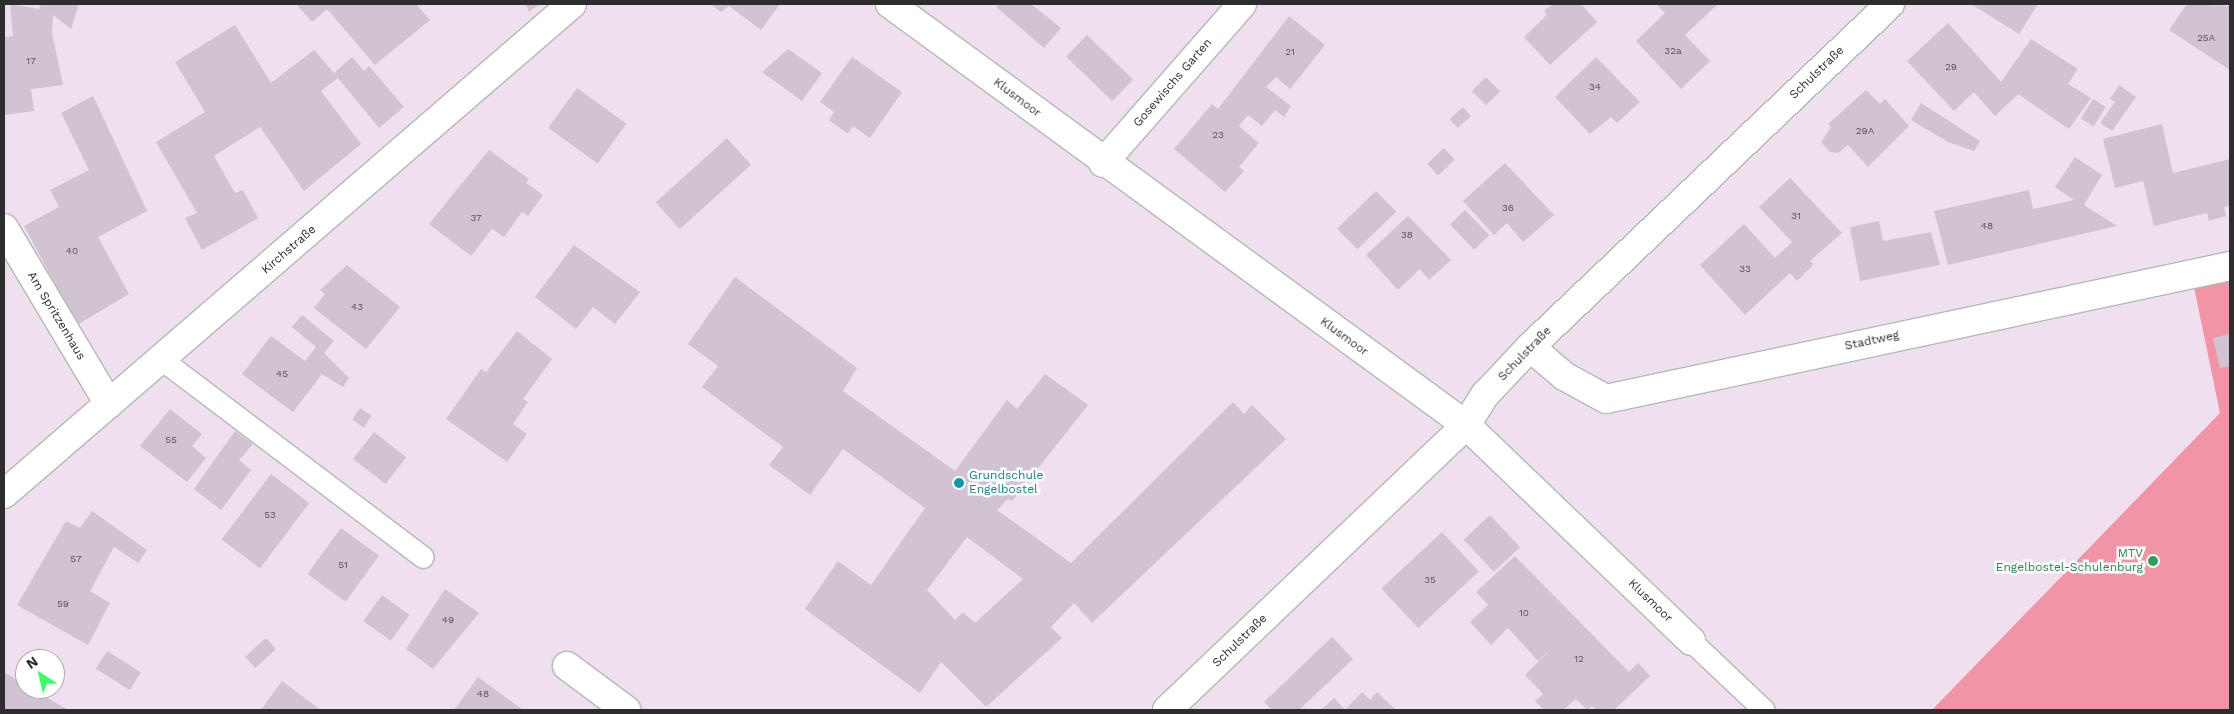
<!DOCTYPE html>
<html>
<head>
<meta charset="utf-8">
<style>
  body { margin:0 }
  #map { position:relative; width:2234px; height:714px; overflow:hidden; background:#efdfef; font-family:"Work Sans",sans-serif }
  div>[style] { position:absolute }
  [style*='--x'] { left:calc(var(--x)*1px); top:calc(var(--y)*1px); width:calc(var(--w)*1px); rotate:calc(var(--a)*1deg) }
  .pitch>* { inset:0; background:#f194a5 }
  .building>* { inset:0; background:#d2c3d2; transform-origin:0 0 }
  .roads { filter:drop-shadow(1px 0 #afbdb2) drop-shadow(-1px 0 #afbdb2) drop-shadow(0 1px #afbdb2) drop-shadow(0 -1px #afbdb2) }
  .service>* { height:21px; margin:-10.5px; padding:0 10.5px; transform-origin:10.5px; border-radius:10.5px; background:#fff }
  .minor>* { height:28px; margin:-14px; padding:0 14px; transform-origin:14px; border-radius:14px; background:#fff }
  .dots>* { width:14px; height:14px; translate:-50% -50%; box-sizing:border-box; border:2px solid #fff; border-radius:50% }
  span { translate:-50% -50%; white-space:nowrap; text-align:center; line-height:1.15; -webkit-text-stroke:5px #fff; paint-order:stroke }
  .number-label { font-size:10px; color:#565256 }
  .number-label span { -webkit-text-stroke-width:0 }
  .street-label { font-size:12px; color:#2d2d2d }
  .culture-label { font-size:12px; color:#0d838f }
  .left { translate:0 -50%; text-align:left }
  .leisure-label { font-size:12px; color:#27864d }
  .right { translate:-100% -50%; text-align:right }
  .frame { position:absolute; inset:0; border:5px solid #2d2d2d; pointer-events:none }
  .north { position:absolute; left:15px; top:649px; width:50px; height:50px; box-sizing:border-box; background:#fff; border:1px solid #ababab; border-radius:50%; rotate:325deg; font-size:14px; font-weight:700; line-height:20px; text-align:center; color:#2d2d2d }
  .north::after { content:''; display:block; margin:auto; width:18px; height:22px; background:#3cff64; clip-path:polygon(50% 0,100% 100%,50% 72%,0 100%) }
</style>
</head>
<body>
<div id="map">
  <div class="pitch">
    <div style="clip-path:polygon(2230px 279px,2230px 710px,1932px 710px,2220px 413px,2194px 287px)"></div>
  </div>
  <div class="building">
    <div style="clip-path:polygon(10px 4px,39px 9px,41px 4px,79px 4px,71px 29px,53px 15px,52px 33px,63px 85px,31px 89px,34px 111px,4px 115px,4px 37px,13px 36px)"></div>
    <div style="clip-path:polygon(296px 4px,416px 4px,430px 20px,375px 65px,327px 9px,312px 22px)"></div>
    <div style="clip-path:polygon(526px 4px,539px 4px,529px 12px)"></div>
    <div style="clip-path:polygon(710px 4px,780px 4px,761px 30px,729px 6px,721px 12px)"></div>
    <div style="clip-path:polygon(999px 4px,1031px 4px,1061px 28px,1044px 48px,996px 7px)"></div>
    <div style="clip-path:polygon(1553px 4px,1581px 4px,1597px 22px,1550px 65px,1524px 37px,1547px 15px,1544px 11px)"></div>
    <div style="clip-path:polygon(1656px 4px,1718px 4px,1685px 35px,1710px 61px,1681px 89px,1636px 41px,1665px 13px)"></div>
    <div style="clip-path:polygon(1971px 4px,2038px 4px,2019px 34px)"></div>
    <div style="clip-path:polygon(2187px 4px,2230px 6px,2230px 70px,2169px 30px)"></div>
    <div style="clip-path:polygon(1289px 16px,1325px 45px,1290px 89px,1276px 77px,1266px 87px,1291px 106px,1284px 117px,1275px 110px,1262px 126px,1248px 115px,1239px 126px,1259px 143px,1239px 167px,1244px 171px,1225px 192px,1174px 149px,1212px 104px,1218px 109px)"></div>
    <div style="clip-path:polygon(1948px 23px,2001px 82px,2031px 39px,2078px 69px,2068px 84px,2091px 98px,2069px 129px,2018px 94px,1995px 116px,1974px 92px,1954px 111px,1907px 61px)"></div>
    <div style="clip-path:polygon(235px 25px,271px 83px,314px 50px,334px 73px,352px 57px,364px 71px,369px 66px,404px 107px,379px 128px,338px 78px,321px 91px,361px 144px,304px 191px,260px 127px,214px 156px,235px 193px,243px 190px,258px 218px,202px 250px,185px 218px,197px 213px,156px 142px,205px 112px,175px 62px)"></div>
    <div style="left:1087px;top:35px;width:64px;height:30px;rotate:44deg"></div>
    <div style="clip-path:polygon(788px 49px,822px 73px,802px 101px,762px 72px)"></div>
    <div style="clip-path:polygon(852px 57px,902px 92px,870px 138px,853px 126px,848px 134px,829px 120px,834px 112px,820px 102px)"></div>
    <div style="clip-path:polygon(1596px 57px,1640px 102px,1617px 123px,1611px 117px,1590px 134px,1555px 97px)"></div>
    <div style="left:1486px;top:77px;width:20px;height:20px;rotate:45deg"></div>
    <div style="clip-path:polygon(2119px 85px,2136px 97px,2112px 131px,2100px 123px,2115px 102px,2110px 99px)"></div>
    <div style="left:577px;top:88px;width:61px;height:49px;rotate:36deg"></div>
    <div style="clip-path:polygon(1866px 90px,1880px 104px,1885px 99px,1909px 126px,1868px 167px,1848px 145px,1838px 153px,1830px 152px,1821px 142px,1831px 127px,1828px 124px)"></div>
    <div style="clip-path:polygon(93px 96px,147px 211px,98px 237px,129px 294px,77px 325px,24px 226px,59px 207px,50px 190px,89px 170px,61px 113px)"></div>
    <div style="left:2093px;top:99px;width:15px;height:23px;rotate:32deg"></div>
    <div style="clip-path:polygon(1921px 103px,1980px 141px,1974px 151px,1948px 142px,1911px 120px)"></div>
    <div style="left:1463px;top:107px;width:12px;height:18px;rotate:48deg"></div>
    <div style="clip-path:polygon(2162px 124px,2173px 173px,2230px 159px,2230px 206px,2224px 207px,2226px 216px,2209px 221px,2207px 213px,2154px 226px,2143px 181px,2115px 188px,2103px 139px)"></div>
    <div style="left:727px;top:138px;width:36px;height:96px;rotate:48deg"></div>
    <div style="left:1444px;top:148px;width:16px;height:23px;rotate:47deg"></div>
    <div style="clip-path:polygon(489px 150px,529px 179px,526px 183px,543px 195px,528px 216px,522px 212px,504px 237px,492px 229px,471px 256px,429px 224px)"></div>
    <div style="clip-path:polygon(2075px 157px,2102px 175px,2084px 205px,2117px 226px,1948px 265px,1934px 211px,2029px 190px,2033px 209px,2074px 200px,2055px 187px)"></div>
    <div style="clip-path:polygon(1505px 163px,1554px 215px,1523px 242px,1507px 223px,1494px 235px,1463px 201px)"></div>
    <div style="clip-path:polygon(1790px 178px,1842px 233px,1810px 261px,1814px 264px,1797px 281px,1790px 273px,1745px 315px,1700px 265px,1744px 224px,1775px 258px,1792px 242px,1759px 207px)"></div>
    <div style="left:1376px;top:191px;width:29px;height:54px;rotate:46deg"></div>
    <div style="left:1465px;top:210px;width:35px;height:21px;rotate:46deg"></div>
    <div style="clip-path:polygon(1408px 216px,1451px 260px,1429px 280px,1420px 269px,1398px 290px,1366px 255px)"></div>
    <div style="clip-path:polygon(1879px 221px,1883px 241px,1931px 232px,1940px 265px,1860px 281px,1850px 227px)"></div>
    <div style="clip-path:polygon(574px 245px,640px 292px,615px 324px,593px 307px,576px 329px,535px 297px)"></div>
    <div style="clip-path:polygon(347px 265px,400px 307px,366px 349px,314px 308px,325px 294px,320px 290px)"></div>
    <div style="clip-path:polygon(evenodd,735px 277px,857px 368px,843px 391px,955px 471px,1007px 400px,1017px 409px,1045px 374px,1088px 405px,1012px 501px,1008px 499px,997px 510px,1071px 563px,1233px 402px,1244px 414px,1252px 405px,1286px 439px,1092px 623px,1074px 603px,1051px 627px,1062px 638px,986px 707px,941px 662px,920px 693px,805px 609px,838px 561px,871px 585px,925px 508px,843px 449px,810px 495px,769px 465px,783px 447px,702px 387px,718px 366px,688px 344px,735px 277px,967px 537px,1023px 579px,975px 623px,963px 612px,955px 620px,927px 590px,967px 537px)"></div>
    <div style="clip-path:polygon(302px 315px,334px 341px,324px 353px,349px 378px,343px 387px,322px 374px,293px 412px,242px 374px,271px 336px,305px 361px,316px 347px,292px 327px)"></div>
    <div style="clip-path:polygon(517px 331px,552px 359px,523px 399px,528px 402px,513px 424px,527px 434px,507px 462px,446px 419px,481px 369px,486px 372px)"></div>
    <div style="clip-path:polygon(2230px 334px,2230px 366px,2220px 368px,2213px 338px)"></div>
    <div style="left:360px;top:408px;width:14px;height:14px;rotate:34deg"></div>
    <div style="clip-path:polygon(170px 409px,202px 434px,192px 446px,206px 458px,187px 482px,140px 446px)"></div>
    <div style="clip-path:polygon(235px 431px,253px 444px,239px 460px,251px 470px,221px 510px,194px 489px)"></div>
    <div style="left:374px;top:432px;width:41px;height:34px;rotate:38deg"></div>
    <div style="left:271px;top:474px;width:48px;height:82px;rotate:37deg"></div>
    <div style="clip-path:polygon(92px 511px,147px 550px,138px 563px,114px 547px,90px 591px,110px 603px,88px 645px,17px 605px,66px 521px,80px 528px)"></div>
    <div style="left:1490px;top:515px;width:44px;height:36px;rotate:47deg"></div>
    <div style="left:341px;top:528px;width:47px;height:57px;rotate:36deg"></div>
    <div style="left:1442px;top:532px;width:54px;height:83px;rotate:47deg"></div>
    <div style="clip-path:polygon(1515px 556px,1629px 672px,1638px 663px,1650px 676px,1614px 710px,1596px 710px,1592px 706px,1587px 710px,1576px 699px,1563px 710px,1544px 710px,1535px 701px,1543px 694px,1525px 675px,1553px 647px,1538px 661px,1508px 628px,1491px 645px,1470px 622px,1488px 605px,1476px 592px)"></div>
    <div style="clip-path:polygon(445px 589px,479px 613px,433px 669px,406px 649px)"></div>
    <div style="left:382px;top:595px;width:34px;height:32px;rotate:36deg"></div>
    <div style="clip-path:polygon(1332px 637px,1353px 659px,1299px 710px,1272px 710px,1264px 702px)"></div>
    <div style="left:266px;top:638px;width:15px;height:28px;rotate:48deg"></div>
    <div style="left:107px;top:651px;width:40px;height:21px;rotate:32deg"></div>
    <div style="clip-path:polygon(4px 672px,25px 685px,25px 689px,32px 689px,68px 710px,4px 710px)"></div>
    <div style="clip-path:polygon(478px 677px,523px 710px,454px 710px)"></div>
    <div style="clip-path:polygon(282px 681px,321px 710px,261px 710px)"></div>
    <div style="clip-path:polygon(1362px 692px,1370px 700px,1377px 692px,1396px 710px,1321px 710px,1334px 698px,1345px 710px)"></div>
  </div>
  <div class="roads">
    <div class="service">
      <div style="--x:161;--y:359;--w:328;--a:37.1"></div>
      <div style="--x:1691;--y:641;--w:100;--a:43.4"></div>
    </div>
    <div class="minor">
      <div style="--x:890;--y:4;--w:713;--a:36.16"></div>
      <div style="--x:1466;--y:425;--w:312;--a:43.8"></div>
      <div style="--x:1103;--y:163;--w:211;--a:-48.8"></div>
      <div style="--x:4;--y:228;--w:205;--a:59.2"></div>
      <div style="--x:1530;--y:347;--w:45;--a:40.5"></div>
      <div style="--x:1564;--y:376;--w:48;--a:28.7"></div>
      <div style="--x:1606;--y:399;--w:638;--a:-12.03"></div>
      <div style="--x:4;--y:494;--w:750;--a:-40.78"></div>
      <div style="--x:567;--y:666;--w:74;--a:36.7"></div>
      <div style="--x:1167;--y:710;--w:413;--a:-43.6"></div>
      <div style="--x:1466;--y:425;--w:36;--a:-58"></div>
      <div style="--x:1485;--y:395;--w:66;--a:-46.8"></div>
      <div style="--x:1530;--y:347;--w:497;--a:-43.6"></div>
    </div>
  </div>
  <div class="dots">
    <div style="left:959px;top:483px;background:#0f9aa8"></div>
    <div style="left:2153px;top:561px;background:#2e9e5b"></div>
  </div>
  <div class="number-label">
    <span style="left:2206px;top:38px">25A</span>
    <span style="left:1673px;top:51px">32a</span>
    <span style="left:1290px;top:52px">21</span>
    <span style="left:31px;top:61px">17</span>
    <span style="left:1951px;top:67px">29</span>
    <span style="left:1595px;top:87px">34</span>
    <span style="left:1865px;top:131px">29A</span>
    <span style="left:1218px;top:135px">23</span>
    <span style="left:1508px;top:208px">36</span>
    <span style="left:1796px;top:216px">31</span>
    <span style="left:476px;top:218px">37</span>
    <span style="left:1987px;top:226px">48</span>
    <span style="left:1407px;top:235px">38</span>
    <span style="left:72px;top:251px">40</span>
    <span style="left:1745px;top:269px">33</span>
    <span style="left:357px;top:307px">43</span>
    <span style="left:282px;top:374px">45</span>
    <span style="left:171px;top:440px">55</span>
    <span style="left:270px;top:515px">53</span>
    <span style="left:76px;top:559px">57</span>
    <span style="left:343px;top:565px">51</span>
    <span style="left:1430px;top:580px">35</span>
    <span style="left:63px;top:604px">59</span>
    <span style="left:1524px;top:613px">10</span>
    <span style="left:448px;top:620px">49</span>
    <span style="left:1579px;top:659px">12</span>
    <span style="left:483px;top:694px">48</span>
  </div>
  <div class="street-label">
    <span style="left:1817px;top:73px;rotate:-44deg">Schulstraße</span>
    <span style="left:1173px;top:83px;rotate:-49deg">Gosewischs Garten</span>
    <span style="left:1017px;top:98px;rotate:37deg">Klusmoor</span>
    <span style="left:289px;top:250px;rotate:-41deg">Kirchstraße</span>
    <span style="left:56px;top:316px;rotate:59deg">Am Spritzenhaus</span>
    <span style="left:1344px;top:337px;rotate:36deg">Klusmoor</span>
    <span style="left:1872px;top:341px;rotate:-12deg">Stadtweg</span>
    <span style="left:1525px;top:354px;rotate:-46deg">Schulstraße</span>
    <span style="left:1650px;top:601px;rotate:44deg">Klusmoor</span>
    <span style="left:1240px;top:641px;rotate:-44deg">Schulstraße</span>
  </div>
  <div class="culture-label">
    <span class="left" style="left:969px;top:483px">Grundschule<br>Engelbostel</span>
  </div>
  <div class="leisure-label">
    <span class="right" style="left:2143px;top:561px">MTV<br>Engelbostel-Schulenburg</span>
  </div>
  <div class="frame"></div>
  <div class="north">N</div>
</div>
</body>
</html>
